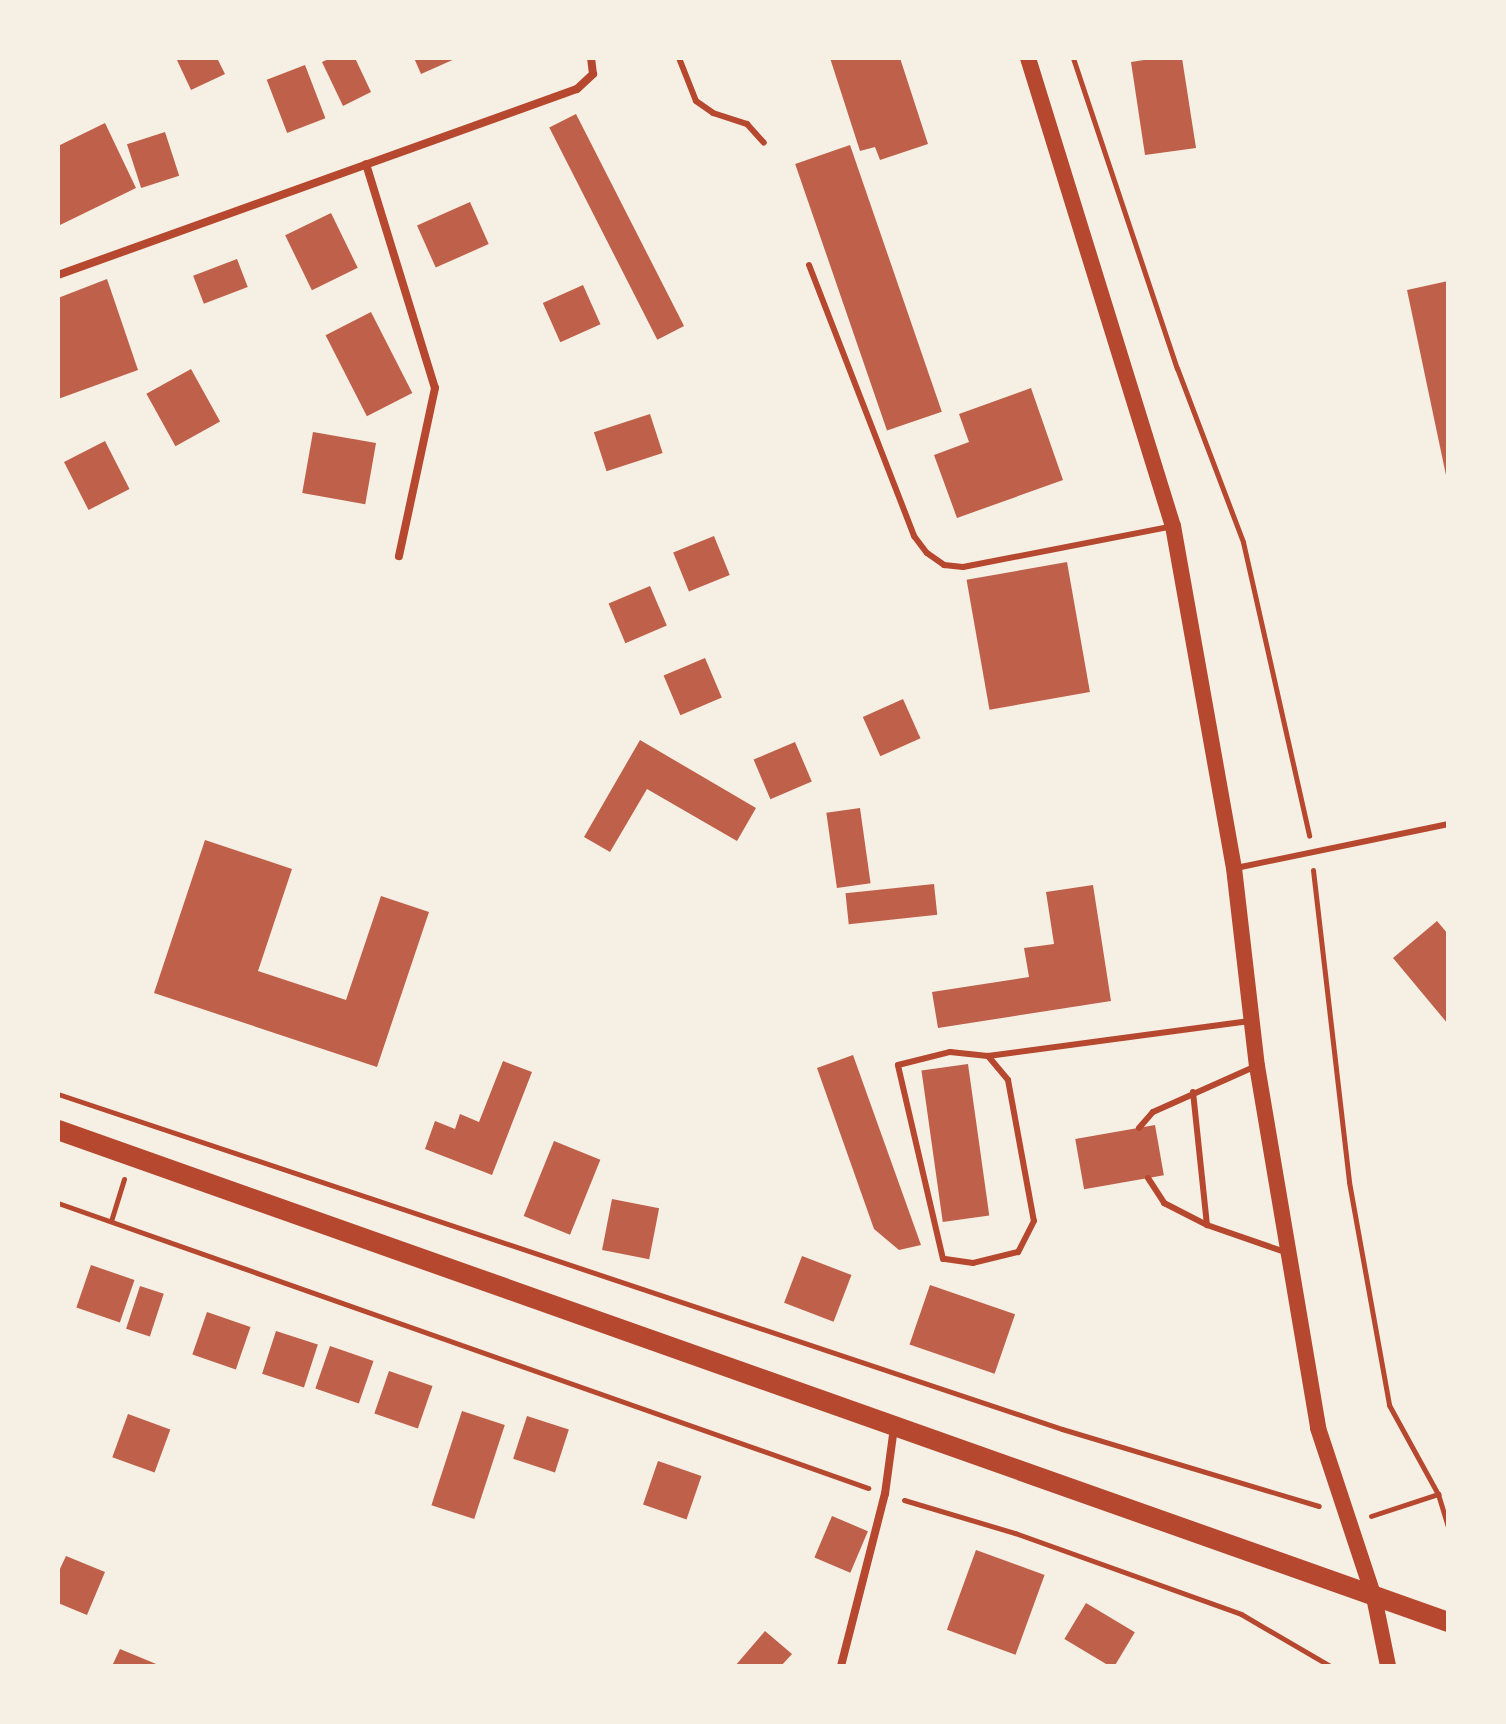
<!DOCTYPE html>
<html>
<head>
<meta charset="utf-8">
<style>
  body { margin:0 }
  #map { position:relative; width:1506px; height:1724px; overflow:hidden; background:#f6efe4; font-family:Spectral,serif }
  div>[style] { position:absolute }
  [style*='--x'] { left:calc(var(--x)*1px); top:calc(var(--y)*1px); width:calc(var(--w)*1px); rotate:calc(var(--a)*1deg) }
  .building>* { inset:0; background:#bf614a; transform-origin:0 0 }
  .path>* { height:5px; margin:-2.5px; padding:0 2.5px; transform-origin:2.5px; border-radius:2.5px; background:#b5482f }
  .service>* { height:6px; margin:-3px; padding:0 3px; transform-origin:3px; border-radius:3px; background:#b5482f }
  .minor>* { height:8px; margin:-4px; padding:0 4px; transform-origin:4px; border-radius:4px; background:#b5482f }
  .secondary>* { height:16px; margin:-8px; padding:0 8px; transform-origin:8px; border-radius:8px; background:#b5482f }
  .primary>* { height:20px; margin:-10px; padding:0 10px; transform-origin:10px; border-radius:10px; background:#b5482f }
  span { translate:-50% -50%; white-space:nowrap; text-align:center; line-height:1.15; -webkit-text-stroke:8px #f6efe4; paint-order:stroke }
  .frame { position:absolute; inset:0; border:60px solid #f6efe4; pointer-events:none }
</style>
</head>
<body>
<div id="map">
  <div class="building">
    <div style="clip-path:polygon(176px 58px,217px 58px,225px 74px,191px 90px)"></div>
    <div style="clip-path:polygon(331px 58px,355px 58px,371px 92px,343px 106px,322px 62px)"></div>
    <div style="clip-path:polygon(414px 58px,457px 58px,421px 74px)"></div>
    <div style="clip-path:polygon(830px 58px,900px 58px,928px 144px,880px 160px,875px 147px,860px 151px)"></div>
    <div style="clip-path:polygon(1157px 58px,1182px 58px,1196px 148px,1145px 155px,1131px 62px)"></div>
    <div style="left:305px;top:65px;width:57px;height:41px;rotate:69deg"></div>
    <div style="left:576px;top:114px;width:238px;height:30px;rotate:63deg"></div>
    <div style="clip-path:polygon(105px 123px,136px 188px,60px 225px,58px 146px)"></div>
    <div style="left:165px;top:132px;width:46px;height:40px;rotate:72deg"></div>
    <div style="left:850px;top:145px;width:282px;height:58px;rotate:71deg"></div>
    <div style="left:470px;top:202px;width:46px;height:58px;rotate:66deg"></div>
    <div style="left:331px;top:213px;width:61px;height:51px;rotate:64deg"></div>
    <div style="left:237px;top:259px;width:30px;height:47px;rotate:69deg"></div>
    <div style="clip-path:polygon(107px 279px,138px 370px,58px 399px,58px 298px)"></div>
    <div style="clip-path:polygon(1448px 281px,1448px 480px,1447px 480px,1407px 290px)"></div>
    <div style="left:583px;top:285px;width:43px;height:44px;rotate:66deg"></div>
    <div style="left:371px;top:312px;width:91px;height:51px;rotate:63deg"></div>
    <div style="left:191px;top:369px;width:60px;height:51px;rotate:61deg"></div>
    <div style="clip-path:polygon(1031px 388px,1063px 480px,957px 518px,934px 455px,969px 442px,959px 414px)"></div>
    <div style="left:650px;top:414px;width:41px;height:59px;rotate:72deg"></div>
    <div style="left:313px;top:432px;width:64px;height:62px;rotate:10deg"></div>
    <div style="left:105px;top:441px;width:54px;height:46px;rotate:63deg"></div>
    <div style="left:714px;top:536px;width:42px;height:44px;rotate:68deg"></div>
    <div style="left:1067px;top:562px;width:132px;height:102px;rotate:80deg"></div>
    <div style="left:650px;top:586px;width:43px;height:45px;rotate:67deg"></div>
    <div style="left:705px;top:658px;width:43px;height:45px;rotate:67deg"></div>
    <div style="left:903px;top:699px;width:43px;height:44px;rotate:66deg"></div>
    <div style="clip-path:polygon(640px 740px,756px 808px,737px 841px,647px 789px,610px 852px,584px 837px)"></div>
    <div style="left:795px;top:742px;width:43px;height:45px;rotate:67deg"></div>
    <div style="left:860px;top:808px;width:76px;height:34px;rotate:82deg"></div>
    <div style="clip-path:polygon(205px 840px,292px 869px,258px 971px,346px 1000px,381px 896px,429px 912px,377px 1067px,154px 993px)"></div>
    <div style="left:934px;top:884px;width:31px;height:89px;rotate:84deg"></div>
    <div style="clip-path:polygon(1093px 885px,1111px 1001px,938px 1028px,932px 992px,1029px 977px,1024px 948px,1054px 944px,1046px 892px)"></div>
    <div style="clip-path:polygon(1437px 921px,1448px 934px,1448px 1024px,1393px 958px)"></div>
    <div style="clip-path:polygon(853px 1055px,921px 1245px,899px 1250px,874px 1229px,817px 1068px)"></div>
    <div style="clip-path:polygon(503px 1061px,532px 1072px,492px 1175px,425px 1149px,435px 1121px,455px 1129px,460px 1114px,479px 1122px)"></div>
    <div style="left:968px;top:1064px;width:153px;height:47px;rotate:82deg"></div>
    <div style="left:1155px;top:1125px;width:51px;height:81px;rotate:80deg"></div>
    <div style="left:554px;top:1141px;width:50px;height:81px;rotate:22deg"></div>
    <div style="left:612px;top:1199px;width:48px;height:52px;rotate:11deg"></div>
    <div style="left:802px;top:1256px;width:53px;height:50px;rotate:21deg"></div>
    <div style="left:91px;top:1265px;width:46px;height:45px;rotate:19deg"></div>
    <div style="left:930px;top:1285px;width:90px;height:63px;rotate:19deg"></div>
    <div style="left:140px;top:1286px;width:25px;height:45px;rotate:18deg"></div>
    <div style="left:207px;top:1312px;width:46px;height:45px;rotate:19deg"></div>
    <div style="left:276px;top:1331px;width:44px;height:45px;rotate:18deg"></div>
    <div style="left:330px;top:1346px;width:46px;height:45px;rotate:19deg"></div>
    <div style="left:389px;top:1371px;width:46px;height:45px;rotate:19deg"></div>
    <div style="left:462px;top:1411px;width:45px;height:99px;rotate:18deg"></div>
    <div style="left:128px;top:1414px;width:45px;height:46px;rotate:20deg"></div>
    <div style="left:527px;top:1416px;width:44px;height:45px;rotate:18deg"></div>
    <div style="left:658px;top:1461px;width:46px;height:46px;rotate:19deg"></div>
    <div style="left:832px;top:1516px;width:39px;height:45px;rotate:23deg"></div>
    <div style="left:976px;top:1550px;width:73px;height:85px;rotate:20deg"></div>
    <div style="clip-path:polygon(66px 1556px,105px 1572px,87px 1615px,58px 1603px,58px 1573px)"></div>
    <div style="left:1086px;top:1603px;width:57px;height:42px;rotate:31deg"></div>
    <div style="clip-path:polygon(765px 1631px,792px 1654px,781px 1666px,735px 1666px)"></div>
    <div style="clip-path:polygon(120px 1649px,161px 1666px,112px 1666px)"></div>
  </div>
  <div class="path">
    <div style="--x:1073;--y:58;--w:327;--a:71.5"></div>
    <div style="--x:1177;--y:368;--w:186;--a:69.2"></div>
    <div style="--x:1243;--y:542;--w:301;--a:77.3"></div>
    <div style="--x:1313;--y:870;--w:314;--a:83.4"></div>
    <div style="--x:1349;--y:1182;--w:227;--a:79.8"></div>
    <div style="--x:1389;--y:1405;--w:102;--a:61.2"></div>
    <div style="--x:1438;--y:1494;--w:34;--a:73"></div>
    <div style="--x:58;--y:1094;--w:1058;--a:18.45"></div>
    <div style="--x:1062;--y:1429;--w:268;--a:16.7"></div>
    <div style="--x:58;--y:1203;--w:859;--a:19.38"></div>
    <div style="--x:111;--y:1221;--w:44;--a:-72.8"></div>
    <div style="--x:904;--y:1500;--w:116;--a:16.6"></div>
    <div style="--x:1015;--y:1533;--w:240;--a:19.7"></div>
    <div style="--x:1241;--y:1614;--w:103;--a:30.3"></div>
    <div style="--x:1371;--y:1516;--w:71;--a:-18.2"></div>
  </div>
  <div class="service">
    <div style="--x:679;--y:58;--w:46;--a:68.4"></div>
    <div style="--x:696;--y:101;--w:21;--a:35"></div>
    <div style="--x:713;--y:113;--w:36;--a:18"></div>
    <div style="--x:747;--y:124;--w:25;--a:48"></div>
    <div style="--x:809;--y:265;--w:291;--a:68.8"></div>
    <div style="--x:914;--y:536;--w:21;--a:53"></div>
    <div style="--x:927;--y:553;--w:21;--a:35"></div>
    <div style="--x:944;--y:565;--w:19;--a:6"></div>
    <div style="--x:963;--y:567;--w:214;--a:-11"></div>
    <div style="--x:1236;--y:868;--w:217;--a:-11.7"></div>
    <div style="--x:950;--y:1052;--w:38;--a:6"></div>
    <div style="--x:988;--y:1056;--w:31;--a:50"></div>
    <div style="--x:1008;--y:1080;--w:143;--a:79.6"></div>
    <div style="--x:1034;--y:1221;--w:35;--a:117"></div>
    <div style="--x:1018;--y:1252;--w:46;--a:166.3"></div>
    <div style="--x:973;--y:1263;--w:30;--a:-172"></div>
    <div style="--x:943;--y:1259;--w:199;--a:-103.1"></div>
    <div style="--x:898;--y:1065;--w:54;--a:-14"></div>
    <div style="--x:988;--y:1056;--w:264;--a:-7.6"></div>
    <div style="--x:1193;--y:1092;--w:134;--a:84"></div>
    <div style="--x:1139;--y:1128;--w:21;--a:-49"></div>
    <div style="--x:1153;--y:1112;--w:111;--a:-24"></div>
    <div style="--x:1148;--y:1178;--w:30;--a:57"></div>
    <div style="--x:1164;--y:1203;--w:48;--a:27.1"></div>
    <div style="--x:1207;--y:1225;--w:83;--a:19.1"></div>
  </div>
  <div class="minor">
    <div style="--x:366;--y:164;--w:234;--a:72.9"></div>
    <div style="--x:435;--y:388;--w:172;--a:102.1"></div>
    <div style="--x:58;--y:275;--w:551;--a:-19.72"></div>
    <div style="--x:577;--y:89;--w:22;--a:-43"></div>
    <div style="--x:593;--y:74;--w:16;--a:-97"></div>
    <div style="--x:841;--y:1666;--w:178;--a:-75.7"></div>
    <div style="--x:885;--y:1494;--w:68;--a:-82.3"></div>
  </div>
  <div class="secondary">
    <div style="--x:1028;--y:58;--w:490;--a:72.8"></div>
    <div style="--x:1173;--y:526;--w:347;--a:79.9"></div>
    <div style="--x:1234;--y:868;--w:199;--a:83.4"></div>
    <div style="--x:1257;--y:1066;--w:367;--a:80.4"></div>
    <div style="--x:1318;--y:1428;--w:178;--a:71.7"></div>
    <div style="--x:1374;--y:1597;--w:70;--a:78.5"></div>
  </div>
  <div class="primary">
    <div style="--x:58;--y:1130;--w:1475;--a:19.49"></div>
  </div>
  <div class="frame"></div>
</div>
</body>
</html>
